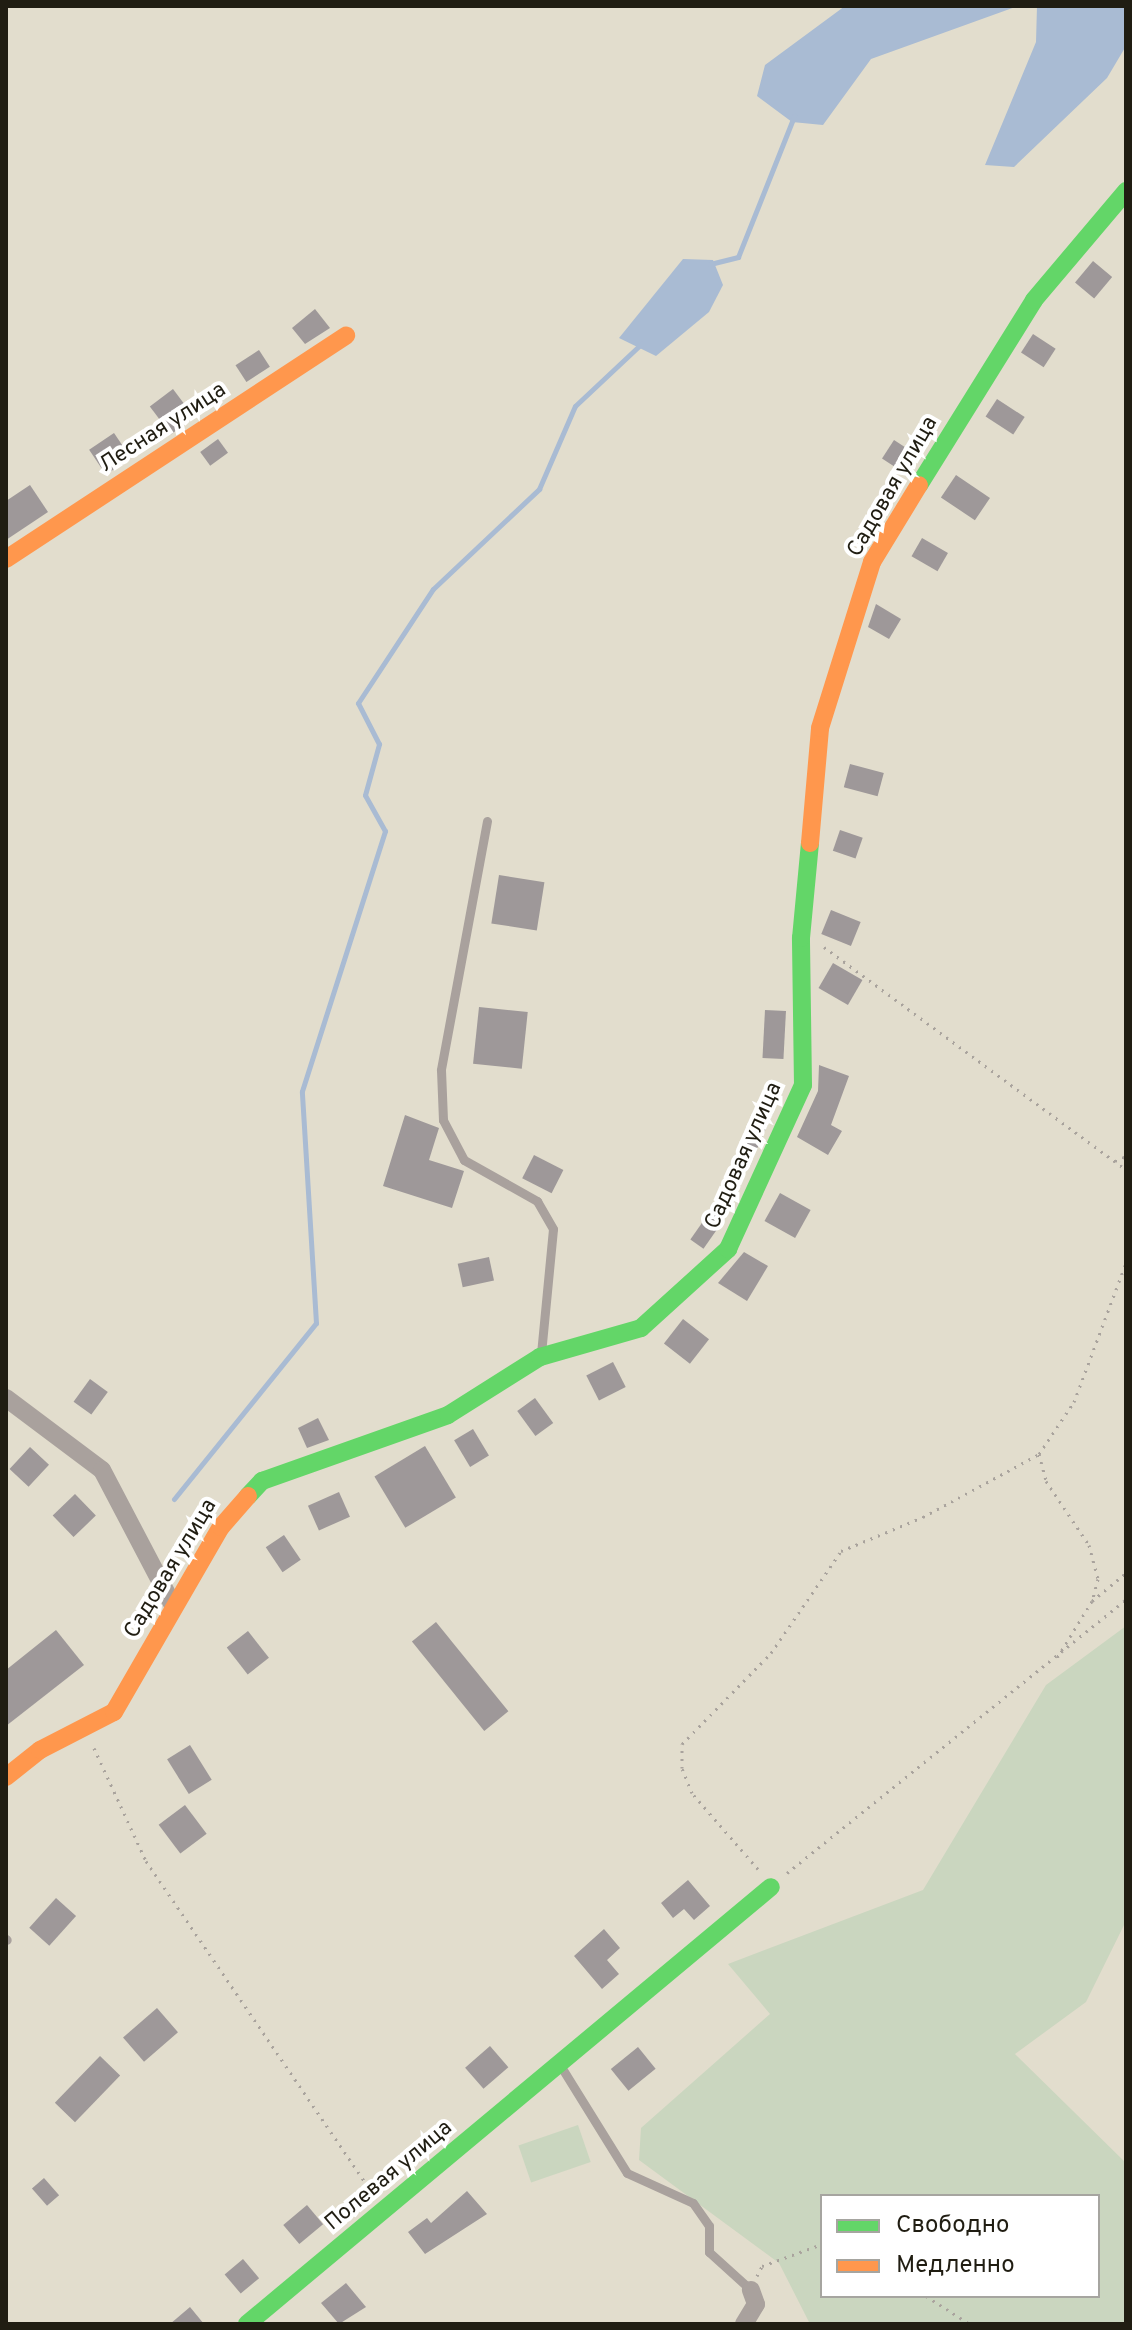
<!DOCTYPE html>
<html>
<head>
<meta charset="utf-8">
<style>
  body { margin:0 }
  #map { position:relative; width:1132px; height:2330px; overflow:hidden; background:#e2ddcd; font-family:Overpass,sans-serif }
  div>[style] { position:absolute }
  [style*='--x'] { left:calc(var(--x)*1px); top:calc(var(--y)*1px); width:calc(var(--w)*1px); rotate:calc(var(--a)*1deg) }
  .green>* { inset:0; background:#cad6bf; transform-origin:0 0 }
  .water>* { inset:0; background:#a9bbd3 }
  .stream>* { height:5px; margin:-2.5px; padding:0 2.5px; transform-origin:2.5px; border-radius:2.5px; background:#a9bbd3 }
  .building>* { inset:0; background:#9e9899; transform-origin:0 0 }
  .path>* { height:3px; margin-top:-1.5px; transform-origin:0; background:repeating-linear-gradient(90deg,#a9a39d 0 2px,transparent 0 8px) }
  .lane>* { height:9px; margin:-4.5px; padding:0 4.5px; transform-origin:4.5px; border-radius:4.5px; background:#a9a19d }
  .street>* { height:18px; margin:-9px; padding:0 9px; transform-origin:9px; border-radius:9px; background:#a9a19d }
  .fast>* { height:18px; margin:-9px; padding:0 9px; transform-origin:9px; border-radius:9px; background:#63d668 }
  .slow>* { height:18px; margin:-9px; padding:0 9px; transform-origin:9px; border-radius:9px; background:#ff974d }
  span { translate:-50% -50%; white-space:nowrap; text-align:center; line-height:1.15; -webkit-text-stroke:8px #fff; paint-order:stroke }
  .street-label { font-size:22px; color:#201d12 }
  .frame { position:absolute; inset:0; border:8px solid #201d12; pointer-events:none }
  .legend { position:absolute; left:820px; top:2194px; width:280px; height:104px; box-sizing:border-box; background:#fff; border:2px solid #a6a5a0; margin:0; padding:10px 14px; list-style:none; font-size:24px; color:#201d12 }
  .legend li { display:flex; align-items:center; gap:16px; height:40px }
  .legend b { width:40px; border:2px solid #a6a5a0 }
</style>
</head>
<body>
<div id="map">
  <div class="green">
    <div style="clip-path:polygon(evenodd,1126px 1626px,1126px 1921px,1086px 2002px,1015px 2054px,1126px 2163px,1126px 2324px,810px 2324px,779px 2263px,639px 2160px,641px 2128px,770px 2014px,728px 1964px,923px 1890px,1046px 1685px,1126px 1626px,822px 2196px,1098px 2196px,1098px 2296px,822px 2296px,822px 2196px)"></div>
    <div style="left:578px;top:2125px;width:39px;height:63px;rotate:71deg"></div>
  </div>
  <div class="water">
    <div style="clip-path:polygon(845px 6px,1018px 6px,871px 59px,823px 125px,792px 122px,757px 96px,765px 65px)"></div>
    <div style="clip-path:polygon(1037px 6px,1126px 6px,1126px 46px,1107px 78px,1014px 167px,985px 165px,1036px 42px)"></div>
    <div style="clip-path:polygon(683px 259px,713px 260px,723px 285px,709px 312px,656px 356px,619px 338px)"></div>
  </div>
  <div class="stream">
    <div style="--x:710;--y:264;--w:29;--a:-14"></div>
    <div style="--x:738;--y:257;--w:152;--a:-68.3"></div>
    <div style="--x:174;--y:1499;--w:226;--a:-51.1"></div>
    <div style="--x:316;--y:1323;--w:232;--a:-93.5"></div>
    <div style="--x:302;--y:1091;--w:273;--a:-72.3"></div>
    <div style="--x:385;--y:831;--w:41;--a:-119.1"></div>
    <div style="--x:365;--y:795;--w:53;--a:-74.6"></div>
    <div style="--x:379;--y:744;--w:46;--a:-117.1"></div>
    <div style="--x:358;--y:703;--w:136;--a:-56.7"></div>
    <div style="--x:433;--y:589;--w:146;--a:-43.3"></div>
    <div style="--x:539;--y:489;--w:90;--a:-66.6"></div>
    <div style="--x:575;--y:406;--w:91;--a:-43.2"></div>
  </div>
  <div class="building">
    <div style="left:1093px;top:261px;width:25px;height:28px;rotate:40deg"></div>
    <div style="clip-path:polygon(315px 309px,330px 328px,305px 344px,292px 328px)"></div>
    <div style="left:1033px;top:334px;width:27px;height:22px;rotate:33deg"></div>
    <div style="left:259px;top:350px;width:20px;height:28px;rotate:57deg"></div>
    <div style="left:173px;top:389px;width:35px;height:29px;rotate:53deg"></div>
    <div style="left:997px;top:399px;width:33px;height:21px;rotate:33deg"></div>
    <div style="left:114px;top:433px;width:30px;height:30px;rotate:56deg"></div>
    <div style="left:218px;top:439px;width:17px;height:22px;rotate:54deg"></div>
    <div style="left:894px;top:440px;width:27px;height:22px;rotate:33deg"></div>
    <div style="left:956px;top:475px;width:41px;height:27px;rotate:34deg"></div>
    <div style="clip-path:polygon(30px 485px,48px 512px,6px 540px,6px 501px)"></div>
    <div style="left:922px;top:538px;width:30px;height:21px;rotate:30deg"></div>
    <div style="clip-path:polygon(876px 604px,901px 619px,889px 639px,868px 627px)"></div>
    <div style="left:850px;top:764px;width:35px;height:24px;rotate:15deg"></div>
    <div style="left:840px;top:830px;width:24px;height:22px;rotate:19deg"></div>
    <div style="left:499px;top:875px;width:46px;height:49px;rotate:9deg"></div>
    <div style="left:831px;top:910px;width:32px;height:26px;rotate:22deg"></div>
    <div style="left:833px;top:963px;width:34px;height:29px;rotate:30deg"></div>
    <div style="left:479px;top:1007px;width:49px;height:57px;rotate:6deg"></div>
    <div style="left:765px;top:1010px;width:21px;height:48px;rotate:3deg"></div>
    <div style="clip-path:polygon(819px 1065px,849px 1076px,831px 1125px,842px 1131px,828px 1155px,797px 1137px,818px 1091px)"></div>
    <div style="left:766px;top:1099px;width:12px;height:50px;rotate:24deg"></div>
    <div style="clip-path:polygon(405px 1115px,439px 1128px,429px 1160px,464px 1171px,452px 1208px,383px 1186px)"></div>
    <div style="left:534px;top:1155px;width:33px;height:26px;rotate:27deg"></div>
    <div style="left:780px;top:1193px;width:35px;height:32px;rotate:29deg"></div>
    <div style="left:711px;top:1210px;width:16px;height:36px;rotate:35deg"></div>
    <div style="clip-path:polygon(744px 1252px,768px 1266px,747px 1301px,718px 1283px)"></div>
    <div style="left:489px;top:1257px;width:24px;height:32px;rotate:78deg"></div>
    <div style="left:683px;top:1319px;width:33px;height:31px;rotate:38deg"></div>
    <div style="left:613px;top:1362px;width:28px;height:30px;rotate:63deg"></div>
    <div style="left:90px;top:1379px;width:22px;height:28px;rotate:36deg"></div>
    <div style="left:535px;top:1398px;width:31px;height:22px;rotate:54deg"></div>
    <div style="clip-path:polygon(318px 1418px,329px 1440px,307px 1448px,298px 1428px)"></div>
    <div style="left:473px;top:1429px;width:31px;height:22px;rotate:59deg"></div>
    <div style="left:425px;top:1446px;width:60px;height:59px;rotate:59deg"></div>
    <div style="left:30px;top:1447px;width:26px;height:30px;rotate:43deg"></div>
    <div style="left:339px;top:1492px;width:27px;height:34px;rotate:66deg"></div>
    <div style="left:75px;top:1494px;width:30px;height:31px;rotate:46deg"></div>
    <div style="left:284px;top:1535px;width:30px;height:22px;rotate:56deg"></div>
    <div style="left:436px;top:1622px;width:115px;height:31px;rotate:51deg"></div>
    <div style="clip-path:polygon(56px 1630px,84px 1665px,6px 1726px,6px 1670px)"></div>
    <div style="left:248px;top:1631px;width:34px;height:27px;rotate:52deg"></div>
    <div style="left:190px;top:1745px;width:41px;height:27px;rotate:58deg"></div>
    <div style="left:185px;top:1805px;width:36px;height:33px;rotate:53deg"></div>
    <div style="clip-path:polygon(688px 1880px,710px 1906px,694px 1920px,684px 1909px,673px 1918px,661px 1903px)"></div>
    <div style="left:56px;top:1898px;width:27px;height:40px;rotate:42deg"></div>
    <div style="clip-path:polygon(604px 1929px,620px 1948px,607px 1960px,619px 1974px,602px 1989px,574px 1956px)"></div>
    <div style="left:157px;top:2008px;width:32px;height:45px;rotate:49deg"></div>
    <div style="left:490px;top:2046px;width:28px;height:33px;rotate:49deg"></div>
    <div style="left:638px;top:2047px;width:28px;height:35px;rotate:51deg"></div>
    <div style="left:100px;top:2056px;width:28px;height:65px;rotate:44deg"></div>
    <div style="left:44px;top:2178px;width:23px;height:16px;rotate:49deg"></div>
    <div style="clip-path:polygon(467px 2191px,487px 2214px,425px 2254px,408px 2232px,427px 2218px,431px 2223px)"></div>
    <div style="left:307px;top:2205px;width:25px;height:31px;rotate:50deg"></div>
    <div style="left:243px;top:2259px;width:25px;height:24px;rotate:50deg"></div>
    <div style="clip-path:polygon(346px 2283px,366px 2307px,339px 2324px,321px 2303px)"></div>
    <div style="clip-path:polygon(190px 2307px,204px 2324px,170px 2324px)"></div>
  </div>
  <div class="path">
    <div style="--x:824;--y:947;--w:375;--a:36.4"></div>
    <div style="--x:1115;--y:1161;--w:12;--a:-24"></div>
    <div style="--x:1039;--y:1454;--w:28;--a:75"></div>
    <div style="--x:1046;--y:1481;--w:77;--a:56.1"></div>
    <div style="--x:1089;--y:1545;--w:35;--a:75"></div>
    <div style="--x:1098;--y:1579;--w:23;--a:105"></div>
    <div style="--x:1092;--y:1601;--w:67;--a:121.6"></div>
    <div style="--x:1092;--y:1601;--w:44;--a:-39.5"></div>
    <div style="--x:94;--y:1748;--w:124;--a:65.3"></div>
    <div style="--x:146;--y:1861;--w:399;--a:55.7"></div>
    <div style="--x:758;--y:1869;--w:101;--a:-131"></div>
    <div style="--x:692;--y:1793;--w:27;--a:-112"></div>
    <div style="--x:682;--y:1768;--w:24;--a:-90"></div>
    <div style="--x:682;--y:1744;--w:127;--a:-45.6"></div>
    <div style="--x:771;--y:1653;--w:124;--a:-55.5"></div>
    <div style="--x:841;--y:1551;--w:89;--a:-22.5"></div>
    <div style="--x:923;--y:1517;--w:132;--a:-28.5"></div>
    <div style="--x:1039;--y:1454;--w:63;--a:-56.1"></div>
    <div style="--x:1074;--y:1402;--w:148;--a:-69.5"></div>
    <div style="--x:787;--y:1873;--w:436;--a:-38.9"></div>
    <div style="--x:757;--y:2276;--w:11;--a:-63"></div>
    <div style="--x:762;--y:2266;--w:64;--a:-20.1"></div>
    <div style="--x:926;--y:2296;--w:52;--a:32.5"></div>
  </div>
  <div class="lane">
    <div style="--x:487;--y:821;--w:253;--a:100.5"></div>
    <div style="--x:441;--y:1070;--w:50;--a:87.7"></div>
    <div style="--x:443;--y:1120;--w:45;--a:62.3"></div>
    <div style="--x:464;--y:1160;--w:84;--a:29.3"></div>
    <div style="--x:537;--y:1201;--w:32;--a:60"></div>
    <div style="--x:553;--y:1229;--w:126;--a:95.5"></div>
    <div style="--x:6;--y:1939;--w:1;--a:45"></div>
    <div style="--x:560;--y:2065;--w:127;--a:58.2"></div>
    <div style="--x:627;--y:2173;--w:72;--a:24.4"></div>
    <div style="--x:693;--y:2203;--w:28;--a:55"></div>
    <div style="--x:709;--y:2226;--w:26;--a:90"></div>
    <div style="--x:709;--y:2252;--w:57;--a:42.1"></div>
  </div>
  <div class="street">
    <div style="--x:6;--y:1398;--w:120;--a:36.9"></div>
    <div style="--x:102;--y:1470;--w:153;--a:62.3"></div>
    <div style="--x:744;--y:2324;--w:23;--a:-59"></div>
    <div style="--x:756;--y:2304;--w:15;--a:-110"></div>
  </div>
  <div class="fast">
    <div style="--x:919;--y:485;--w:218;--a:-58.1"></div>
    <div style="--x:1034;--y:300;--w:143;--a:-49.8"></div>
    <div style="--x:248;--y:1496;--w:21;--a:-47"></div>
    <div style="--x:262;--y:1481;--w:197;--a:-19.5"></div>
    <div style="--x:448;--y:1415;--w:109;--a:-32.2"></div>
    <div style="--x:540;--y:1357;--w:105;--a:-16"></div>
    <div style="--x:641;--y:1328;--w:118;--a:-42.2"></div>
    <div style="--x:728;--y:1249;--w:180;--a:-65.4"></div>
    <div style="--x:803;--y:1085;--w:147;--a:-90.8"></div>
    <div style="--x:801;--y:938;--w:95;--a:-84.6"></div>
    <div style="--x:247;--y:2324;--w:682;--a:-39.83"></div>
  </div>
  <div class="slow">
    <div style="--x:6;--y:559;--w:407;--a:-33.3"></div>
    <div style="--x:810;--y:843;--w:115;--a:-85"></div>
    <div style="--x:820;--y:728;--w:174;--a:-72.6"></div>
    <div style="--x:872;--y:562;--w:90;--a:-58.6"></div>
    <div style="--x:6;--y:1777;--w:43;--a:-38.5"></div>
    <div style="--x:40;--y:1750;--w:83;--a:-27.2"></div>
    <div style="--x:114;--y:1712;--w:214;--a:-60"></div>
    <div style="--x:221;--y:1527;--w:41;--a:-48.9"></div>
  </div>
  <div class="street-label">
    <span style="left:163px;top:428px;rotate:-33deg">Лесная улица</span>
    <span style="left:893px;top:487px;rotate:-60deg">Садовая улица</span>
    <span style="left:744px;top:1156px;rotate:-66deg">Садовая улица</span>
    <span style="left:171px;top:1569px;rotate:-59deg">Садовая улица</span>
    <span style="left:389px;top:2176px;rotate:-40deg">Полевая улица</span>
  </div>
  <div class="frame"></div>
  <ul class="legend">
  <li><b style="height:10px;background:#63d668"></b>Свободно</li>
  <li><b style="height:10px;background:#ff974d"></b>Медленно</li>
  </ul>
</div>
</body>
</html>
